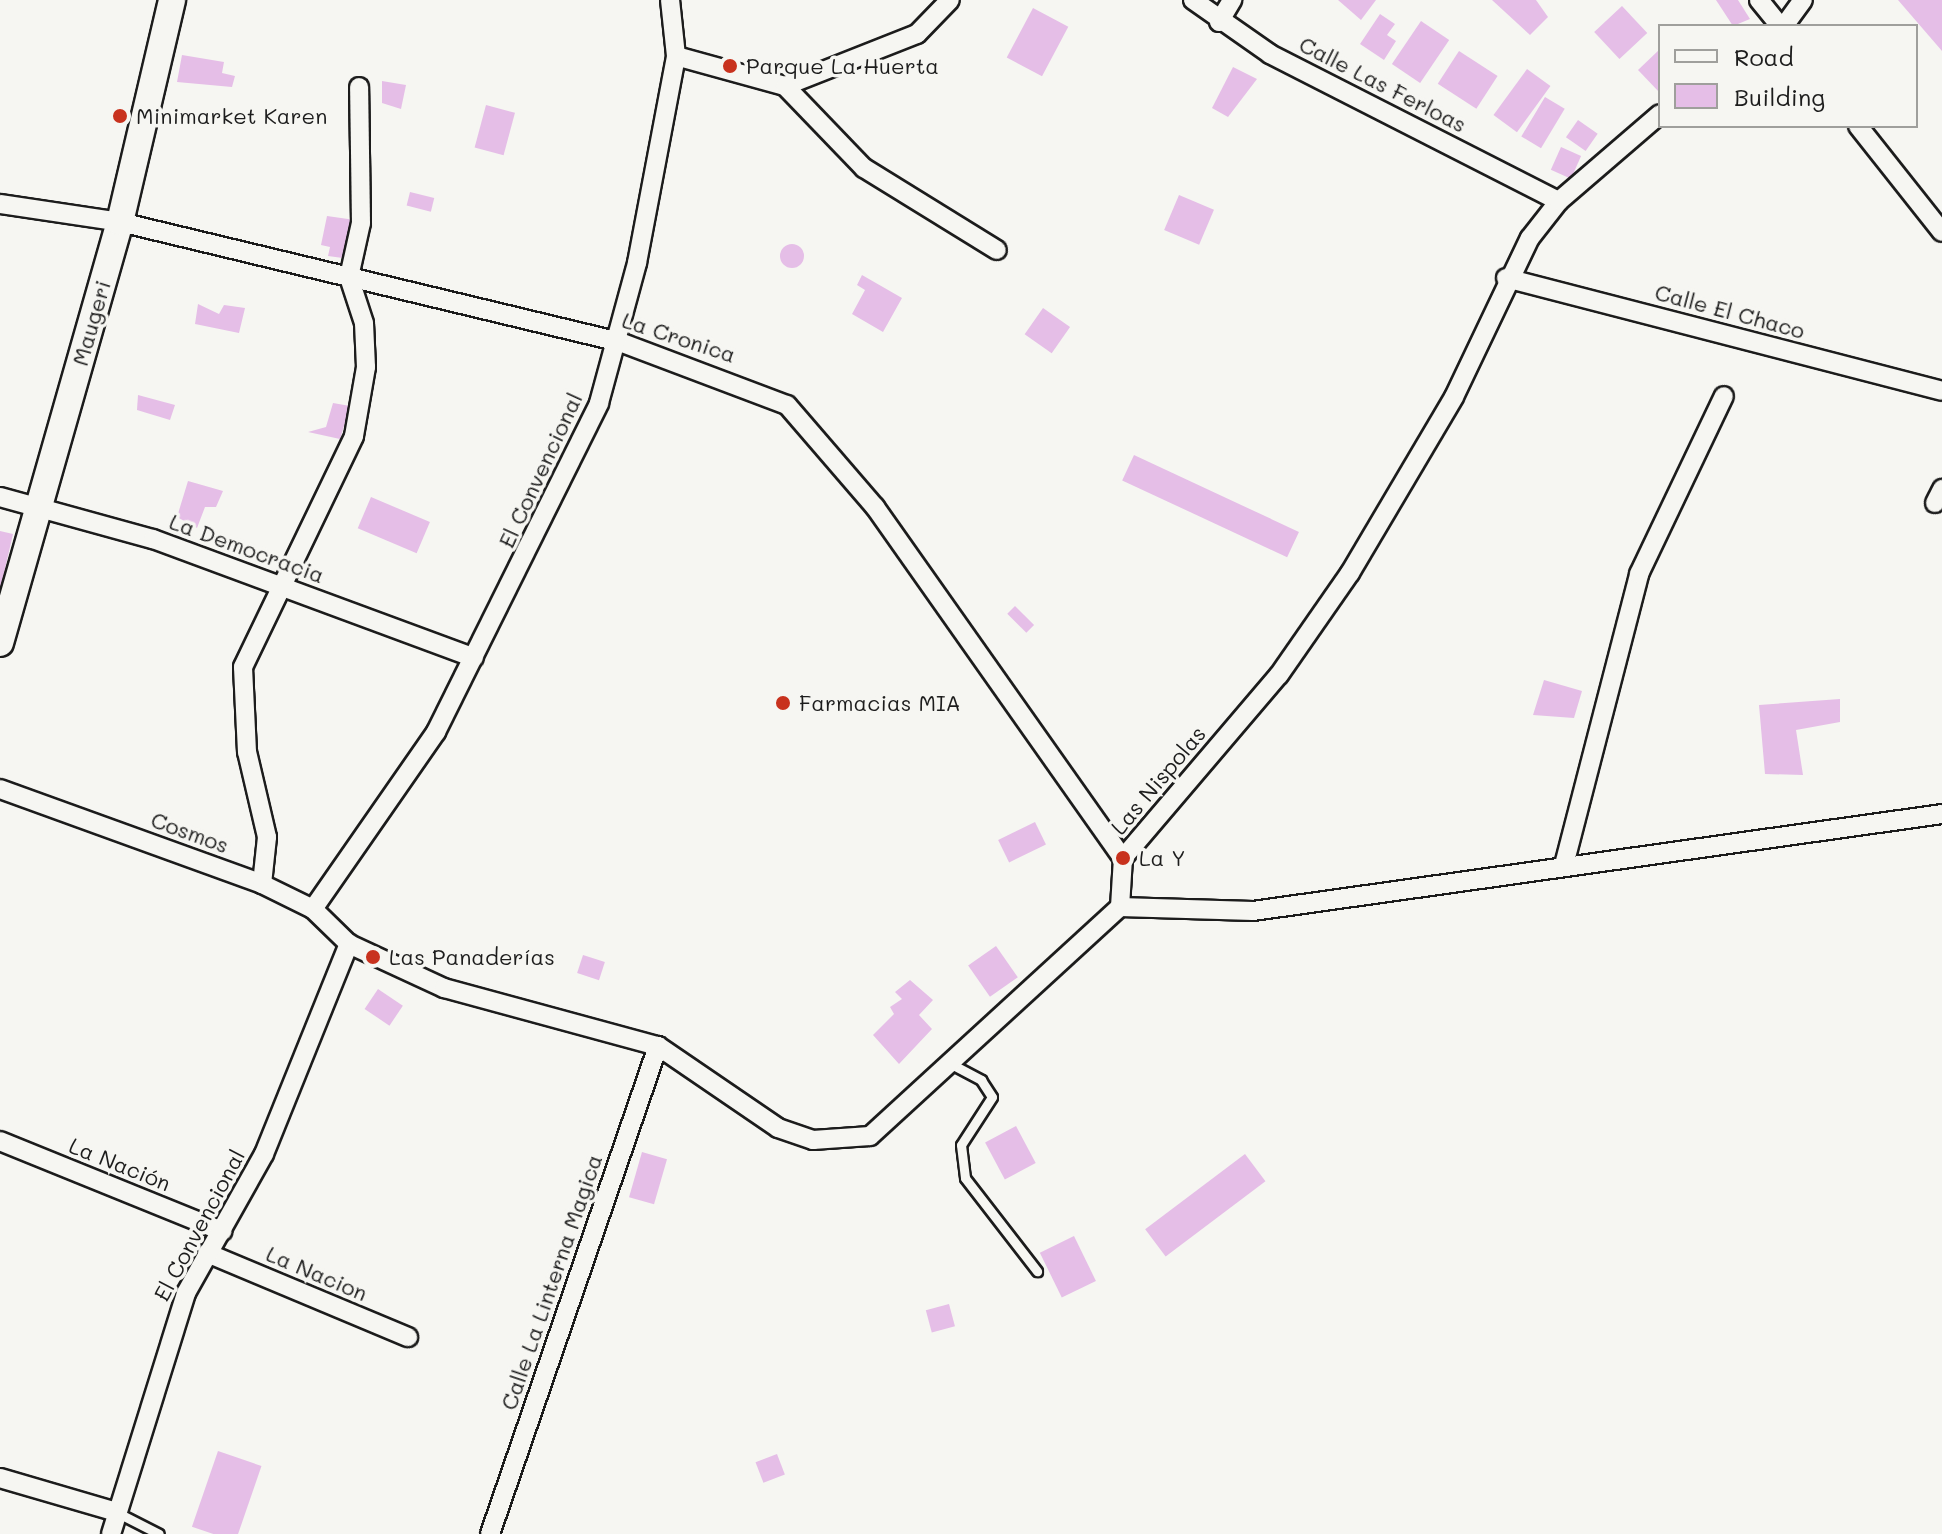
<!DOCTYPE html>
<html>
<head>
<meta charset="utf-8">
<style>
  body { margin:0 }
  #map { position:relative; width:1942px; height:1534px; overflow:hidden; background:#f6f6f2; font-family:Mali,sans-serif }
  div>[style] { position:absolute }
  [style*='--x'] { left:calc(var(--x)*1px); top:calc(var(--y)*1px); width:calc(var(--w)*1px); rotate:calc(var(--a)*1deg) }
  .building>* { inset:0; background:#e5bee7; transform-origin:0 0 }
  .round { border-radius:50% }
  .roads { filter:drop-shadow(2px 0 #1c1c1c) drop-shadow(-2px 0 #1c1c1c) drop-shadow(0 2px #1c1c1c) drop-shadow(0 -2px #1c1c1c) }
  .lane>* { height:9px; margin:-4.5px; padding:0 4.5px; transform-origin:4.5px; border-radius:4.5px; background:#f6f6f2 }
  .street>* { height:18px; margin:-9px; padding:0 9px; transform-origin:9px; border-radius:9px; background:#f6f6f2 }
  .secondary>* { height:26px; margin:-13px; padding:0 13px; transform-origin:13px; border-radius:13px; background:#f6f6f2 }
  .dots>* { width:22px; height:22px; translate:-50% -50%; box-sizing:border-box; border:4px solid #f6f6f2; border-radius:50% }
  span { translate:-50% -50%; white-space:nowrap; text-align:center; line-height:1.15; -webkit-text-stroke:7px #f6f6f2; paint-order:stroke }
  .poi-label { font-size:22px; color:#1c1c1c }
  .left { translate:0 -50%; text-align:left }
  .street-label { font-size:22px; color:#1c1c1c }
  .legend { position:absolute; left:1658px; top:24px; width:260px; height:104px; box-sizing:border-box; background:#f6f6f2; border:2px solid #9f9f9c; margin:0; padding:10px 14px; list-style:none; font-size:24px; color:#1c1c1c }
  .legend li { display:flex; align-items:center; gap:16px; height:40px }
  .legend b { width:40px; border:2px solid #9f9f9c }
</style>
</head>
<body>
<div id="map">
  <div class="building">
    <div style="clip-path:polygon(1338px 0,1376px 0,1361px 20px)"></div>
    <div style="clip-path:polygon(1492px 0,1536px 0,1548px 17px,1530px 35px)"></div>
    <div style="clip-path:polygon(1716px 0,1738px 0,1750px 19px,1733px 26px)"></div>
    <div style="clip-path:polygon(1898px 0,1942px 0,1942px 51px)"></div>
    <div style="left:1622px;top:6px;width:37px;height:38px;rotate:47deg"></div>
    <div style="left:1033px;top:8px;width:40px;height:56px;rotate:28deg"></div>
    <div style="clip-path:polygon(1380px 14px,1395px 24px,1387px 35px,1396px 41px,1384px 60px,1360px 44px)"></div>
    <div style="left:1421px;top:21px;width:34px;height:52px;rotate:34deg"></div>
    <div style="clip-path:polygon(1660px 49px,1660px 93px,1638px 70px)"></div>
    <div style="left:1459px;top:51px;width:46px;height:39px;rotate:33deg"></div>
    <div style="clip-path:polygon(182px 55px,224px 62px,222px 73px,235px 76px,232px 87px,177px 82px)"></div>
    <div style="clip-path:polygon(1233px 67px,1257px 79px,1228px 117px,1212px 108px)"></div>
    <div style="left:1527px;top:69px;width:29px;height:57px;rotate:36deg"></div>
    <div style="clip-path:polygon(382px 81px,406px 85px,401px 109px,382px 103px)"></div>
    <div style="left:1545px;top:97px;width:23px;height:46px;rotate:31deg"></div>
    <div style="left:486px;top:105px;width:30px;height:44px;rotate:15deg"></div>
    <div style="left:1578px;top:120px;width:24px;height:21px;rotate:35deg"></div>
    <div style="left:1561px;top:147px;width:22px;height:25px;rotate:24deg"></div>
    <div style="left:410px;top:192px;width:25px;height:14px;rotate:14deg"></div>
    <div style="left:1179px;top:195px;width:38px;height:38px;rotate:23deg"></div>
    <div style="clip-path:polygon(327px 216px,355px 220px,350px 259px,328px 256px,330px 247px,321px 245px)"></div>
    <div class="round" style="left:780px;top:244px;width:24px;height:24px"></div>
    <div style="clip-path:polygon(862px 275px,902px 298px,883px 332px,852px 314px,865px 290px,857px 285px)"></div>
    <div style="clip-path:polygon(198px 304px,219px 314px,224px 305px,245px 308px,239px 333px,195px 324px)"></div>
    <div style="left:1043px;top:308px;width:33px;height:32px;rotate:35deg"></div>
    <div style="clip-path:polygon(138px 395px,175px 405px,170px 420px,137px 410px)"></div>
    <div style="clip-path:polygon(333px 403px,350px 406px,340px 439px,308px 432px,326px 427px)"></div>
    <div style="left:1134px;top:455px;width:182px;height:28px;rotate:25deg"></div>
    <div style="clip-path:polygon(188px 481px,223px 491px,216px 507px,205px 507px,197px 528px,177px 517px)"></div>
    <div style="left:371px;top:497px;width:64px;height:34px;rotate:23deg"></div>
    <div style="clip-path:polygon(0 531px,13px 534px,1px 586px,0 586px)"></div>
    <div style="left:1015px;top:606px;width:27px;height:11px;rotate:45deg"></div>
    <div style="clip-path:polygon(1544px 680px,1582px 691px,1574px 718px,1533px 715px)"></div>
    <div style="clip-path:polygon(1840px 699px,1840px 722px,1796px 730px,1803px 775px,1765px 774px,1759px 705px)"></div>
    <div style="left:1035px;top:822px;width:25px;height:41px;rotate:64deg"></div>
    <div style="left:996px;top:946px;width:38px;height:34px;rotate:55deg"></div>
    <div style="left:583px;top:955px;width:23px;height:19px;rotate:18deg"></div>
    <div style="clip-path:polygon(910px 980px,933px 1000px,919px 1015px,932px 1029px,899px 1064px,873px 1035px,894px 1014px,890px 1007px,902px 999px,895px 992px)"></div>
    <div style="left:378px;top:989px;width:30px;height:24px;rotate:34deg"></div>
    <div style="left:1016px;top:1126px;width:42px;height:35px;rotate:62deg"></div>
    <div style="left:642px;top:1152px;width:26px;height:47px;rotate:16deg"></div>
    <div style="left:1245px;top:1154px;width:34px;height:125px;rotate:53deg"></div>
    <div style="left:1074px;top:1236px;width:50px;height:38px;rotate:64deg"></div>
    <div style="left:949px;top:1304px;width:23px;height:24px;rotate:75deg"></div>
    <div style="left:218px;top:1451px;width:46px;height:80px;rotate:19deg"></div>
    <div style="left:777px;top:1454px;width:22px;height:23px;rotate:69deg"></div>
  </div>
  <div class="roads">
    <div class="lane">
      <div style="--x:955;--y:1066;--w:30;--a:28"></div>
      <div style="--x:981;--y:1080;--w:20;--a:57"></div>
      <div style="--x:992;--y:1097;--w:57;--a:122.9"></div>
      <div style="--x:961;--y:1145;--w:33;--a:83"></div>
      <div style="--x:965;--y:1178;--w:118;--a:52.3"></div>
      <div style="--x:116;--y:1512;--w:48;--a:27.1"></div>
    </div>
    <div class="street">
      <div style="--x:1193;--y:0;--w:94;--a:35"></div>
      <div style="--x:1270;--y:54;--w:324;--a:27"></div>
      <div style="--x:1759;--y:0;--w:33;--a:51"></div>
      <div style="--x:1219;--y:22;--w:26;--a:-59"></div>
      <div style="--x:1784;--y:26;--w:32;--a:-54"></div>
      <div style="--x:676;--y:56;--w:113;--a:15.4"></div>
      <div style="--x:785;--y:86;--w:142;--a:-21.5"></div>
      <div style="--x:917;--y:34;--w:47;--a:-45.9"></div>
      <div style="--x:785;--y:86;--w:114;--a:46.1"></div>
      <div style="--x:864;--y:168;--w:156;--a:31.7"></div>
      <div style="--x:1858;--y:126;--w:135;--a:51.6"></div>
      <div style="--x:0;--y:204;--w:121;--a:8.5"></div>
      <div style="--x:120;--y:222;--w:514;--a:13.5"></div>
      <div style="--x:620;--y:342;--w:178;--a:20.7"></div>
      <div style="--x:787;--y:405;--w:135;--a:49.2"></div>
      <div style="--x:875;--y:507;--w:430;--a:54.8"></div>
      <div style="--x:1506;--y:278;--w:450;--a:14.5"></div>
      <div style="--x:0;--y:497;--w:159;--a:15.4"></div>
      <div style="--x:153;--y:539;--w:342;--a:20.3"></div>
      <div style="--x:1935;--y:503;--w:16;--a:-63"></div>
      <div style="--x:0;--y:789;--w:279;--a:19.9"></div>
      <div style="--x:262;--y:884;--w:57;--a:26.1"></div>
      <div style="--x:313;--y:909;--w:50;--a:44.2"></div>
      <div style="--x:349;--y:944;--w:105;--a:24.9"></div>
      <div style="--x:444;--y:988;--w:222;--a:15.2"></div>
      <div style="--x:658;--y:1046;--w:145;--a:34.3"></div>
      <div style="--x:778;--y:1128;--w:37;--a:19"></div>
      <div style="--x:813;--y:1140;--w:57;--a:-4"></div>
      <div style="--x:870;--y:1136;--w:339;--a:-42.5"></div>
      <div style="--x:1120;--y:907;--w:49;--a:-86.5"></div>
      <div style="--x:1123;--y:858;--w:240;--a:-49.6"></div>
      <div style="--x:1279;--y:675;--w:124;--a:-55.2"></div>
      <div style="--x:1350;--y:573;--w:204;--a:-59.4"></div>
      <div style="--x:1454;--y:397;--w:176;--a:-64.5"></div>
      <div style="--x:1530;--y:238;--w:47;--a:-51.9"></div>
      <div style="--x:1559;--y:201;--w:133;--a:-40.7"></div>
      <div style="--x:1564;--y:865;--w:301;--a:-75.5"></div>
      <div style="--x:1639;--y:574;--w:197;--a:-64.5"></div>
      <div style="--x:262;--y:884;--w:47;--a:-83.9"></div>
      <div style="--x:267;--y:837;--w:87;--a:-103.2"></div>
      <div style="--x:247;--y:752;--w:85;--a:-92.7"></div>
      <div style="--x:243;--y:667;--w:256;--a:-64.3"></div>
      <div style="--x:354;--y:436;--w:70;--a:-80.1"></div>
      <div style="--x:366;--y:367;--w:44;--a:-92.6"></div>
      <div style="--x:364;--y:323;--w:48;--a:-108.1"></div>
      <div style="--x:349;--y:277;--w:55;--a:-77.5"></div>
      <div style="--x:361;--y:223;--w:136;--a:-90.8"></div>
      <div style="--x:1120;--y:907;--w:133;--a:1.7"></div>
      <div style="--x:1253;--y:911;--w:696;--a:-8.01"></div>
      <div style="--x:313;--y:909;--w:216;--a:-55.2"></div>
      <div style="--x:436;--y:732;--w:367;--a:-63.6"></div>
      <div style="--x:599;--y:403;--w:145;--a:-74.8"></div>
      <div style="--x:637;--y:263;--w:211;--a:-79.3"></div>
      <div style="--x:676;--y:56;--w:56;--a:-96.1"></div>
      <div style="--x:0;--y:1141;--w:240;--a:22.1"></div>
      <div style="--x:207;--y:1253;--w:218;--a:22.7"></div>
      <div style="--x:0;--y:1478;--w:121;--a:16.3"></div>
      <div style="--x:111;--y:1534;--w:252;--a:-72.7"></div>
      <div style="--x:186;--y:1293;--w:159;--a:-60.7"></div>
      <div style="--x:264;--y:1154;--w:227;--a:-68"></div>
      <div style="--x:490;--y:1534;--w:516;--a:-71"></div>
    </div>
    <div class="secondary">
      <div style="--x:0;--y:643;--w:438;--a:-74.1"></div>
      <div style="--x:120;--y:222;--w:228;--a:-76.8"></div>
    </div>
  </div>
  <div class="dots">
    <div style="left:730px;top:66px;background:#c8321e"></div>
    <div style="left:120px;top:116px;background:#c8321e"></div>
    <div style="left:783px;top:703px;background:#c8321e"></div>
    <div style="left:1123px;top:858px;background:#c8321e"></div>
    <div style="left:373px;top:957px;background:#c8321e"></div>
  </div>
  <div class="poi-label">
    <span class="left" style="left:746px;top:66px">Parque La Huerta</span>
    <span class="left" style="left:136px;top:116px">Minimarket Karen</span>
    <span class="left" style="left:799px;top:703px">Farmacias MIA</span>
    <span class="left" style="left:1139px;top:858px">La Y</span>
    <span class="left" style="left:389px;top:957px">Las Panaderías</span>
  </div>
  <div class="street-label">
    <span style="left:1383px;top:84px;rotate:27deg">Calle Las Ferloas</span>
    <span style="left:1730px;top:311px;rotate:15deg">Calle El Chaco</span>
    <span style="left:91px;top:323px;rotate:-74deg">Maugeri</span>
    <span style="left:679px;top:337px;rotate:18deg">La Cronica</span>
    <span style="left:540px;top:470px;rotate:-65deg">El Convencional</span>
    <span style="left:247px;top:548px;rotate:20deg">La Democracia</span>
    <span style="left:1158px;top:780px;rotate:-50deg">Las Nispolas</span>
    <span style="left:190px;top:832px;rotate:20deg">Cosmos</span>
    <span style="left:120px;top:1164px;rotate:22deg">La Nación</span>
    <span style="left:199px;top:1225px;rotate:-62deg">El Convencional</span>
    <span style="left:317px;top:1273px;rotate:23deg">La Nacion</span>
    <span style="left:551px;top:1282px;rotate:-71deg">Calle La Linterna Magica</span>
  </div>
  <ul class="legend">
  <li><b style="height:10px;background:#f6f6f2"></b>Road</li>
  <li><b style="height:22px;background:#e5bee7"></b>Building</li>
  </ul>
</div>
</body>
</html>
